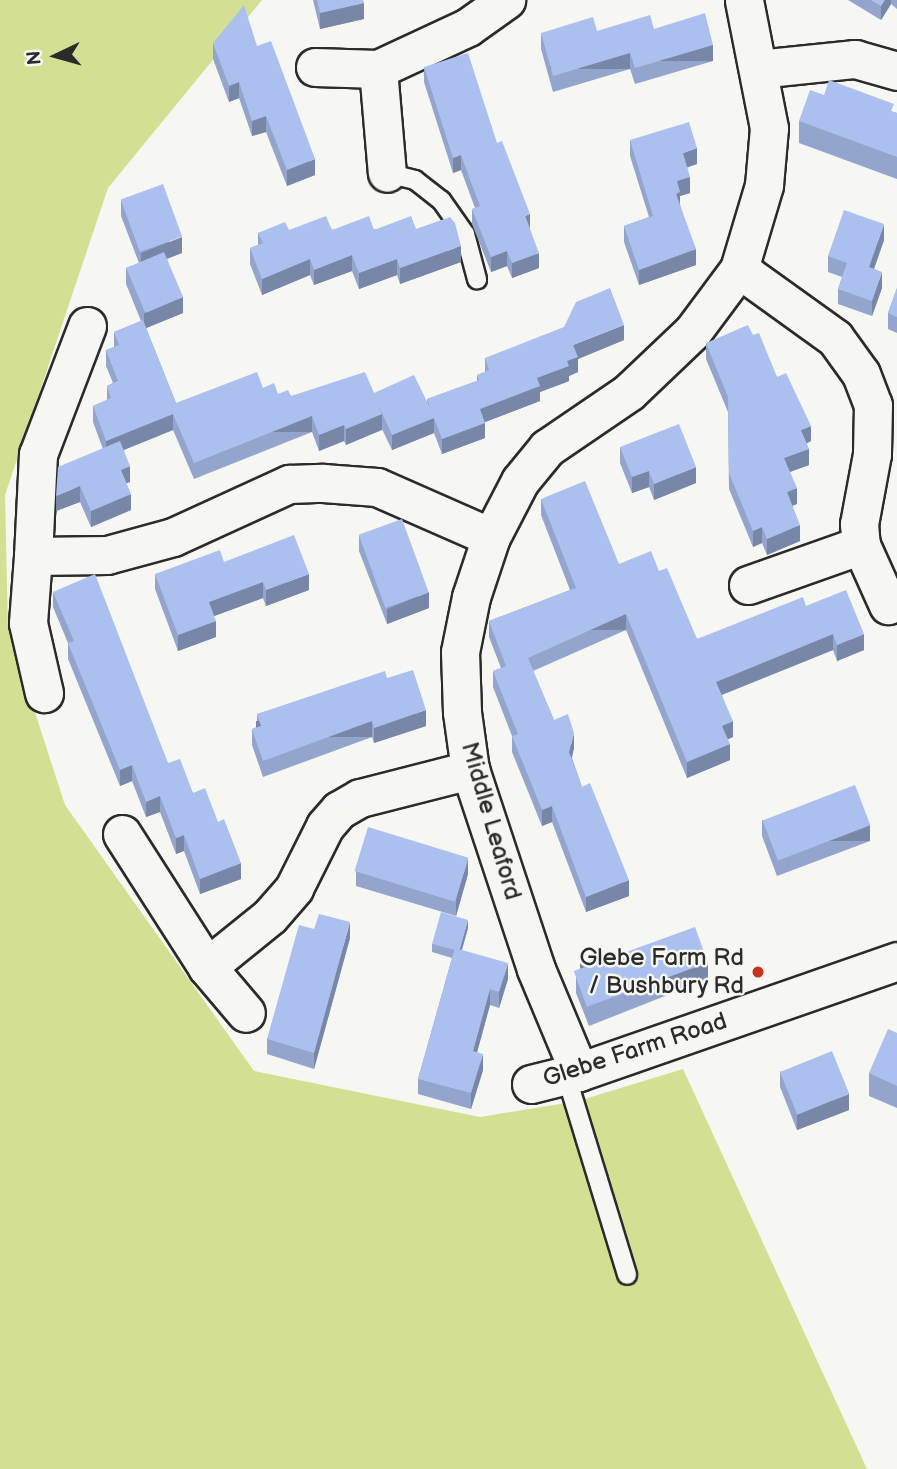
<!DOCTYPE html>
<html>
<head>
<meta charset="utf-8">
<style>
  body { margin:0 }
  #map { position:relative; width:897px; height:1469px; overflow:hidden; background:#f6f6f2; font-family:"Balsamiq Sans",sans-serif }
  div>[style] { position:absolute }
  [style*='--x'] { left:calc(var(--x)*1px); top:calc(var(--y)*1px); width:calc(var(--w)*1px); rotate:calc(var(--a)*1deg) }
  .green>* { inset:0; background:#d3e093 }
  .roads { filter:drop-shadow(2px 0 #2b2b2b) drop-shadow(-2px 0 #2b2b2b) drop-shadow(0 2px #2b2b2b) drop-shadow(0 -2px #2b2b2b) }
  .lane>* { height:18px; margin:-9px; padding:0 9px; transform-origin:9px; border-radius:9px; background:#f6f6f2 }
  .street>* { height:37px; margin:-18.5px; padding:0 18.5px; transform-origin:18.5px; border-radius:18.5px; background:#f6f6f2 }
  .wall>* { inset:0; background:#93a5cd }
  .shaded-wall>* { inset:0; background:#7886a7; transform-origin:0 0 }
  .building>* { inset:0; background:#abc0ee; transform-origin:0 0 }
  .dots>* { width:19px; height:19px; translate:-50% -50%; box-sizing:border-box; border:4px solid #f6f6f2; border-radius:50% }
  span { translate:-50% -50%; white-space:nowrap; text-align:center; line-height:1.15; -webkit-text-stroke:5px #f6f6f2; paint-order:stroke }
  .street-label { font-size:24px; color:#2b2b2b }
  .poi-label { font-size:24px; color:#2b2b2b }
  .right { translate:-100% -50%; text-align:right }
  .north { position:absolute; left:21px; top:21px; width:70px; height:70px; -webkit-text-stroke:5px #f6f6f2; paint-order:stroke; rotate:265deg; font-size:19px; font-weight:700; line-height:28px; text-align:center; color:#2b2b2b }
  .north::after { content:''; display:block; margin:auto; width:24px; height:32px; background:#2b2b2b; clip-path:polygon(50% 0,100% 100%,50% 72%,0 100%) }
</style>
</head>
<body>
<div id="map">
  <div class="green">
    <div style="clip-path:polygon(0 0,262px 0,108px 188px,5px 495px,8px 629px,65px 805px,254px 1071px,480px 1117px,578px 1101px,683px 1069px,867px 1469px,0 1469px)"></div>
  </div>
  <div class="roads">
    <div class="lane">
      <div style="--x:387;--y:173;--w:29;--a:14"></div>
      <div style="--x:415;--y:180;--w:33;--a:38"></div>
      <div style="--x:441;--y:200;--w:42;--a:54.8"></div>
      <div style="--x:465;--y:234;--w:47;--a:75.1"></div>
      <div style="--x:566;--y:1075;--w:209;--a:73"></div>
    </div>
    <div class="street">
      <div style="--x:315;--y:67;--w:63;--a:1.8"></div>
      <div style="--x:378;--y:69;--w:99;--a:-25"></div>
      <div style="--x:468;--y:27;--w:47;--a:-35.4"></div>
      <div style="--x:378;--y:69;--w:104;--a:85.1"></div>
      <div style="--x:758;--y:69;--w:98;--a:-5.9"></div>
      <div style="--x:855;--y:59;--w:44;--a:15.9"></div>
      <div style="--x:739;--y:269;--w:118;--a:35.7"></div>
      <div style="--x:835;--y:338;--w:44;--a:54.2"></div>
      <div style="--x:861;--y:374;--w:33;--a:69"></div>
      <div style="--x:873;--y:405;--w:49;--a:91.2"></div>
      <div style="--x:872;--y:454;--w:71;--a:100.5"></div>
      <div style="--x:859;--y:524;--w:21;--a:85"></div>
      <div style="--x:861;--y:545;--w:66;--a:65.8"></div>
      <div style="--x:87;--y:326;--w:137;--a:110.9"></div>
      <div style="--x:38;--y:454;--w:102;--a:92.8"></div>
      <div style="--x:33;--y:556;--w:74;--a:-0.8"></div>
      <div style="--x:107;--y:555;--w:68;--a:-15.3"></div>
      <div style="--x:173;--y:537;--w:128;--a:-24.6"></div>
      <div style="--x:289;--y:484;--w:34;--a:-2"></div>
      <div style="--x:323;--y:483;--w:54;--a:4.2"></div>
      <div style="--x:377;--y:487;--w:124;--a:23.7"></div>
      <div style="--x:33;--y:556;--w:67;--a:94.3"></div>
      <div style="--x:28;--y:623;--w:72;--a:77.1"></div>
      <div style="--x:748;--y:585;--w:120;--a:-19.5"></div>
      <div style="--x:122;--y:834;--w:158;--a:57.4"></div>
      <div style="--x:207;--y:967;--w:60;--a:49.7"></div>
      <div style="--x:207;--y:967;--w:81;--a:-39"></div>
      <div style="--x:270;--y:916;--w:37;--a:-49"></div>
      <div style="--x:294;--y:888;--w:69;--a:-63.4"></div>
      <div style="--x:325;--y:826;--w:21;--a:-49"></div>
      <div style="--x:339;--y:810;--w:24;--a:-30"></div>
      <div style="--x:360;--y:798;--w:114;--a:-14.3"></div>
      <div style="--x:579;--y:1072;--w:112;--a:-112.7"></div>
      <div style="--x:536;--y:969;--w:210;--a:-108.3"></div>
      <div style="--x:470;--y:770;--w:59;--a:-97.9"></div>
      <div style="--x:462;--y:712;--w:60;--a:-91.9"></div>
      <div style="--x:460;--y:652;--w:56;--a:-78.7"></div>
      <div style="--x:471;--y:597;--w:63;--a:-71.6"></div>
      <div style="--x:491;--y:537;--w:63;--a:-62.6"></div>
      <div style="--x:520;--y:481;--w:43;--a:-50.7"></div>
      <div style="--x:547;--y:448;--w:99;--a:-34.3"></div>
      <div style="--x:629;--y:392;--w:88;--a:-43.6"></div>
      <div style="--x:693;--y:331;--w:77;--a:-53.4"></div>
      <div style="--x:739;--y:269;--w:88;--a:-73.4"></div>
      <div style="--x:764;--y:185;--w:57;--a:-85"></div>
      <div style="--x:769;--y:128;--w:130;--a:-101.1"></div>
      <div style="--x:531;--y:1084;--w:49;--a:-14"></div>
      <div style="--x:579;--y:1072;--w:337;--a:-19.2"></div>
    </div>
  </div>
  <div class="wall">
    <div style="clip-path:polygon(313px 0,363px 0,364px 19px,320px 29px)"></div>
    <div style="clip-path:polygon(848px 0,897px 0,897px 9px,891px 4px,881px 20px)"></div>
    <div style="clip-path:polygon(654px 29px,713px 61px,635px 84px,630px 69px,553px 92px,541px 49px,541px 33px)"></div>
    <div style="clip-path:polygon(213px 43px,257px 46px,315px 175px,287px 186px,266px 132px,252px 136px,239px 98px,229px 102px,213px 59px)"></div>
    <div style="clip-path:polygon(424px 67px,497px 143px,530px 229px,539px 268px,512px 278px,507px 266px,491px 272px,472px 224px,472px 209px,475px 208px,461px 170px,453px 173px,424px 82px)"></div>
    <div style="clip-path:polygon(824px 95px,897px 113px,897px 179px,799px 143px,799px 121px)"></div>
    <div style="clip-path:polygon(630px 140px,697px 164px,687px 167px,690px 193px,680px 196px,680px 204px,696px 265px,639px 285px,624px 242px,624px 226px,649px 217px,630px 156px)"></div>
    <div style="clip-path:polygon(121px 200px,182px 253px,167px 259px,183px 313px,146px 328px,176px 403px,263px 388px,278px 394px,291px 396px,374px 393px,427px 402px,427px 399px,477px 381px,477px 375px,485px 372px,485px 358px,624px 340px,578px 359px,578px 372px,569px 376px,569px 381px,540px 392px,540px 401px,485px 422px,485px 438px,442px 454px,434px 433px,392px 450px,382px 429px,346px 445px,344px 441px,319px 451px,312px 432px,194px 479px,173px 430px,124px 450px,130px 482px,126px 483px,131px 510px,91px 527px,80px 502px,56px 511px,103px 449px,93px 422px,93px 406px,107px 400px,107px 386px,113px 383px,106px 366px,106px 350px,114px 347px,114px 332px,141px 321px,126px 284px,126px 268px,139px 263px,121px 216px)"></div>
    <div style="clip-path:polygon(416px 229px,461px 262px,400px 284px,397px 275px,359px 289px,352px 271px,314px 285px,310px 275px,262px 295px,250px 264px,250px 248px,258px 245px,258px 233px,289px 230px)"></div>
    <div style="clip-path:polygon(884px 240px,874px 269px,882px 288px,872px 316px,838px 304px,838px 289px,842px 277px,828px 272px,828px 256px)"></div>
    <div style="clip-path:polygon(897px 288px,897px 333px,888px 329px,888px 313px)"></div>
    <div style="clip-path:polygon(753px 335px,777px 377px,811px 441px,807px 443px,809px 465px,790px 472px,797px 504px,792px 505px,800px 541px,767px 555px,762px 543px,753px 547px,729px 489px,728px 412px,706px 359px,706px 343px)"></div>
    <div style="clip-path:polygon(620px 447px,696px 483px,654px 500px,649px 487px,632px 493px,620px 463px)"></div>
    <div style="clip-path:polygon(541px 499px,619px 564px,659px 571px,697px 639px,806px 606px,864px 650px,837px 661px,833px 650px,722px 695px,733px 737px,728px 739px,730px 760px,687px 778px,626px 630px,533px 671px,554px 720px,574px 748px,572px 758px,582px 787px,629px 896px,586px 912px,552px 822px,542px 826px,512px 752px,512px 736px,493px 687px,493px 671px,501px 668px,489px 637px,489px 621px,570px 590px,541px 515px)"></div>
    <div style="clip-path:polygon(359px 535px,429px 608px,387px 624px,359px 551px)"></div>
    <div style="clip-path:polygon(224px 562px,309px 590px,266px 606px,263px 598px,214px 616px,216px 637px,178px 651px,155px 589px,155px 574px)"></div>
    <div style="clip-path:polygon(53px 592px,168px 763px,193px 793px,241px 879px,200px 894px,184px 851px,176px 854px,160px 812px,146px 817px,132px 781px,120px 786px,68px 659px,68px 643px,53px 607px)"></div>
    <div style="clip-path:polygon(387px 678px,426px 726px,374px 743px,372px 737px,263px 777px,252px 745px,252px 729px,257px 727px,257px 714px)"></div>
    <div style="clip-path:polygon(762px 820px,870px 841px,777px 876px,762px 836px)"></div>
    <div style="clip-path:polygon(356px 871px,468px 874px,456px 916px,356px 886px)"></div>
    <div style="clip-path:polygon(468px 928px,462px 950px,508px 979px,499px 1008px,490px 1005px,477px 1052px,483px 1070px,471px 1109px,418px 1094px,418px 1079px,452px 958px,432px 952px,432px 944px)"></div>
    <div style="clip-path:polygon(350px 938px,314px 1069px,267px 1054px,267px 1039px)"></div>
    <div style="clip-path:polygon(576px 977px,708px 979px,589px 1026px,576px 993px)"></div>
    <div style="clip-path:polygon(897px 1033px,897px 1108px,869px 1096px,869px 1073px)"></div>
    <div style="clip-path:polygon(780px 1071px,849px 1110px,797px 1130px,780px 1087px)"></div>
  </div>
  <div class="shaded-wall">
    <div style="clip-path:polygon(885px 0,891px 0,891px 4px,881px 20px,881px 6px)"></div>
    <div style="clip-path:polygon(364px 3px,364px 19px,320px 29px,320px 13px)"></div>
    <div style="left:713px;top:45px;width:16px;height:81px;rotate:90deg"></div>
    <div style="left:630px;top:53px;width:16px;height:80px;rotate:90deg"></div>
    <div style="clip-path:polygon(239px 82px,239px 98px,229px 102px,229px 86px)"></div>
    <div style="clip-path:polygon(266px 116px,266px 132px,252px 136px,252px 121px)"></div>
    <div style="clip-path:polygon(697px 148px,697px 164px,683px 169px,683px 153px)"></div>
    <div style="clip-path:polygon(461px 155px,461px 170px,453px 173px,453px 158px)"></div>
    <div style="clip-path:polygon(315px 159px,315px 175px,287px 186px,287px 170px)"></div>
    <div style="clip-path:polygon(690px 177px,690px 193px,680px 196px,680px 208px,676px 209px,677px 181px)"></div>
    <div style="clip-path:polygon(530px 214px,530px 229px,525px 216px)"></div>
    <div style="clip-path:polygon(884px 224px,884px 240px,869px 283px,869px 267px)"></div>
    <div style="clip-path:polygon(182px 237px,182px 253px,141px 268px,141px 253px)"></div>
    <div style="clip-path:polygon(461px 246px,461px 262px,400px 284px,400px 268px)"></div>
    <div style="clip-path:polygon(696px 249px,696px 265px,639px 285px,639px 270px)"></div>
    <div style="clip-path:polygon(507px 251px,507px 266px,491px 272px,491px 257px)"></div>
    <div style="clip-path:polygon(539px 253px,539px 268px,512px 278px,512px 263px)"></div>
    <div style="clip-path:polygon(352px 255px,352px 271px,314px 285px,314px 270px)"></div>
    <div style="clip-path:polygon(310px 259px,310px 275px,262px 295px,262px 279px)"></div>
    <div style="clip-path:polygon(397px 259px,397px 275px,359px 289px,359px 273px)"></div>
    <div style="clip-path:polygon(882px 272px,882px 288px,872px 316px,872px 301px)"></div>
    <div style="clip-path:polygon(183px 297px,183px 313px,144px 329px,144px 313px)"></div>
    <div style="clip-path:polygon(624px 325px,624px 340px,578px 359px,578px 372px,569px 376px,569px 381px,540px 392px,540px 401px,480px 424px,480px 409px,567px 361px,573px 345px)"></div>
    <div style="clip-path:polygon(173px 414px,173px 430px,106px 457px,106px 441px)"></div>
    <div style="clip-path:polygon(382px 414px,382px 430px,346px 445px,346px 429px)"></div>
    <div style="left:312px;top:416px;width:16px;height:127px;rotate:90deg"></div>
    <div style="clip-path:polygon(434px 418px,434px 433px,392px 450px,392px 435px)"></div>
    <div style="clip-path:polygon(485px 423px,485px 438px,442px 454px,442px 439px)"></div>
    <div style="clip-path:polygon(344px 425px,344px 441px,319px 451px,319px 435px)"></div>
    <div style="clip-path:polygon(811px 426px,811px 441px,801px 446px,801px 430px)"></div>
    <div style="clip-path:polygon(809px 449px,809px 465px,784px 474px,784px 458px)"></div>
    <div style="clip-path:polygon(130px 466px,130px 482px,121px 485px,121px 470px)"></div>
    <div style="clip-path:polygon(696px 467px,696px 483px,654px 500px,654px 484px)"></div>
    <div style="clip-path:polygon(649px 471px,649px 487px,632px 493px,632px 477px)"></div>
    <div style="clip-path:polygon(80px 486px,80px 502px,56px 511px,56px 496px)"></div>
    <div style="clip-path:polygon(797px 488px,797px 504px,787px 508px,787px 492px)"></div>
    <div style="clip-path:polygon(131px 494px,131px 510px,91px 527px,91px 511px)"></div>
    <div style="clip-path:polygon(800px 525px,800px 541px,767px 555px,767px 539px)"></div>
    <div style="clip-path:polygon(762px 527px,762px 543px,753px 547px,753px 531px)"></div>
    <div style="clip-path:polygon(309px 574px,309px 590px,266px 606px,266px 590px)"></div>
    <div style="clip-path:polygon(263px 582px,263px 598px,209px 618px,209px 602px)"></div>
    <div style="clip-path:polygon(429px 592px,429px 608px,387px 624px,387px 609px)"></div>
    <div style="left:626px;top:614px;width:16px;height:107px;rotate:90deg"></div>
    <div style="clip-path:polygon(216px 621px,216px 637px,178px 651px,178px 635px)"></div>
    <div style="clip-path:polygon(833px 634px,833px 650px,716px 697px,716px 682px)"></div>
    <div style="clip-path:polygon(864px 634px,864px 650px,837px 661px,837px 645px)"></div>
    <div style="clip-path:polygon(426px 710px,426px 726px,374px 743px,374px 728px)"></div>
    <div style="left:372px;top:721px;width:16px;height:116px;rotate:90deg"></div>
    <div style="clip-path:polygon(733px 721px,733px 737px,722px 742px,722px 726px)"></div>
    <div style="clip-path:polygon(574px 733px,574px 748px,569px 767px,569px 752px)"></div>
    <div style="clip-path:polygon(730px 744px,730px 760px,687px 778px,687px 762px)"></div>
    <div style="clip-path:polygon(132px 765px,132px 781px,120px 786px,120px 770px)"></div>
    <div style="clip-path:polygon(160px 796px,160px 812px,146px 817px,146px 802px)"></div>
    <div style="clip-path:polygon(552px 806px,552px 822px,542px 826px,542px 810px)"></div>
    <div style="left:870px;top:825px;width:16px;height:99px;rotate:90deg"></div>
    <div style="clip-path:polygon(184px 835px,184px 851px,176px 854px,176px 838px)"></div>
    <div style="clip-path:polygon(468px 858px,468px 874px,456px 916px,456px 900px)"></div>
    <div style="clip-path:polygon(241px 863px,241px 879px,200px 894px,200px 879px)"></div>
    <div style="clip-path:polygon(629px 880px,629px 896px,586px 912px,586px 897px)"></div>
    <div style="clip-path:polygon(468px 920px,468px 928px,459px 959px,459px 951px)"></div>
    <div style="clip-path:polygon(350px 922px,350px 938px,314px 1069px,314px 1053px)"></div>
    <div style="clip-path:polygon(508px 963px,508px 979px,499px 1008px,499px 992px)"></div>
    <div style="left:708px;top:963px;width:16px;height:128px;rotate:90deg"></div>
    <div style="clip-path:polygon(490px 989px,490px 1005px,473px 1067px,473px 1051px)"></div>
    <div style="clip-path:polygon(483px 1054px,483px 1070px,471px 1109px,471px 1093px)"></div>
    <div style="clip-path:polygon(849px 1094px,849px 1110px,797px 1130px,797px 1114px)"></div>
  </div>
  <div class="building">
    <div style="clip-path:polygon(317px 0,363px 0,364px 3px,320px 13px)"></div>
    <div style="clip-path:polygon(871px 0,885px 0,881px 6px)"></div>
    <div style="clip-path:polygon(244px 5px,257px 46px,271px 41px,315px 159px,287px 170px,266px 116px,252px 121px,239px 82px,229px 86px,213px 43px)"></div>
    <div style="clip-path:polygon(705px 13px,713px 45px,635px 68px,630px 53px,553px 76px,541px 33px,593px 17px,597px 31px,650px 15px,654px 29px)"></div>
    <div style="clip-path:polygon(468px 53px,497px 143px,502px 141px,530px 214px,525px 216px,539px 253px,512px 263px,507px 251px,491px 257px,472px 209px,480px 206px,461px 155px,453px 158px,424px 67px)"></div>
    <div style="clip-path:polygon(829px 80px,894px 104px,891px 111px,897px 113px,897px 157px,799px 121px,810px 90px,824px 95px)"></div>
    <div style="clip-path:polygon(689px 122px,697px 148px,683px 153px,690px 177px,677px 181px,680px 192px,676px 194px,696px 249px,639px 270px,624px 226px,653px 216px,630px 140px)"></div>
    <div style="left:163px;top:184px;width:56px;height:45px;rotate:70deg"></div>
    <div style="clip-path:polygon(844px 210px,884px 224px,869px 267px,882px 272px,872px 301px,838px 289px,847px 263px,828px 256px)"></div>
    <div style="clip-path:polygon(326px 216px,332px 230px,369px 216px,374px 230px,411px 216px,416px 229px,450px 217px,455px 223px,461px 246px,400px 268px,397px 259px,359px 273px,352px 255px,314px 270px,310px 259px,262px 279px,250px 248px,263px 243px,258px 233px,285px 222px,289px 230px)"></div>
    <div style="left:164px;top:252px;width:49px;height:41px;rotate:67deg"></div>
    <div style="clip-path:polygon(610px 288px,624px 325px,573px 345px,578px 357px,567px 361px,569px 366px,537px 378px,540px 386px,480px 409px,485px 423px,442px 439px,434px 418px,392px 435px,379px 406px,382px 414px,346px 429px,344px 425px,319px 435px,312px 416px,194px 463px,173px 414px,106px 441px,93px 406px,111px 398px,107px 386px,118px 381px,106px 350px,119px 345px,114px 332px,143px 320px,176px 403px,257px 372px,263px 388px,274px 383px,278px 394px,288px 390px,291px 396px,365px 372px,374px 393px,414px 375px,432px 412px,427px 399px,479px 380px,477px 375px,489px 370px,485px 358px,564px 327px,576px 302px)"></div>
    <div style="clip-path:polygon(897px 288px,897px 317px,888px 313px)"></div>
    <div style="clip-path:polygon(748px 325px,753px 335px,759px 333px,777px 377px,786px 373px,811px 426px,801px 430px,809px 449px,784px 458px,797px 488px,787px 492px,800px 525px,767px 539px,762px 527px,753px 531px,729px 473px,728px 397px,706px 343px)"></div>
    <div style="clip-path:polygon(679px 424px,696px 467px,654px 484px,649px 471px,632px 477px,620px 447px)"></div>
    <div style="clip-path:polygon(120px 441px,130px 466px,121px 470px,131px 494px,91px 511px,80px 486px,56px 496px,58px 467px)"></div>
    <div style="clip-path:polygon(585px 481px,619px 564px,651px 551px,659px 571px,667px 568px,697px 639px,803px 597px,806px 606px,846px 590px,864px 634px,837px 645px,833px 634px,716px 682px,733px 721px,722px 726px,730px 744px,687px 762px,626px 614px,528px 658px,554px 720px,568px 714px,574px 733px,569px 752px,582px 787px,590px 783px,629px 880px,586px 897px,552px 806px,542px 810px,512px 736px,518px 734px,493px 671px,506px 666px,489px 621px,576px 588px,541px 499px)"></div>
    <div style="left:402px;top:519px;width:78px;height:46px;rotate:70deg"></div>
    <div style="clip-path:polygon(294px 535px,309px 574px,266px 590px,263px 582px,209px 602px,216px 621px,178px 635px,155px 574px,220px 550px,224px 562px)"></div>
    <div style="clip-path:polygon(95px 574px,168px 763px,180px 759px,193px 793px,205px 788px,218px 822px,224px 819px,241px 863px,200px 879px,184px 835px,176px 838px,160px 796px,146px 802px,132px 765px,120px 770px,68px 643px,74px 641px,53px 592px)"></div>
    <div style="clip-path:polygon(413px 670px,426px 710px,374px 728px,372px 721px,263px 761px,252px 729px,261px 726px,257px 714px,385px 671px,387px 678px)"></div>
    <div style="left:855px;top:785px;width:43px;height:99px;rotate:69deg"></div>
    <div style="left:368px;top:827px;width:105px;height:46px;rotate:17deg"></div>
    <div style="clip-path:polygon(441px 912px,468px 920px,460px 949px,455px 948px,455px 950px,432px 944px)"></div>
    <div style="clip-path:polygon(319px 914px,350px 922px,314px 1053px,267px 1039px,299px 925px,314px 929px)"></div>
    <div style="left:695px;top:927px;width:38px;height:129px;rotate:70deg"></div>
    <div style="clip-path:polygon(455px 948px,508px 963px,499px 992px,490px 989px,473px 1051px,483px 1054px,471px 1093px,418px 1079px)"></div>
    <div style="clip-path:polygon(888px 1029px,897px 1033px,897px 1086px,869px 1073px)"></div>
    <div style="left:832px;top:1051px;width:46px;height:56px;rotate:68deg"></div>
  </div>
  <div class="dots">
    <div style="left:758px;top:972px;background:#c8321e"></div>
  </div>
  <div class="street-label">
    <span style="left:491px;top:821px;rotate:74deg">Middle Leaford</span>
    <span style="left:635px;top:1050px;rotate:-18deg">Glebe Farm Road</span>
  </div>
  <div class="poi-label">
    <span class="right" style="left:744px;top:972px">Glebe Farm Rd<br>/ Bushbury Rd</span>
  </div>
  <div class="north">N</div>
</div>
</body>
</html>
